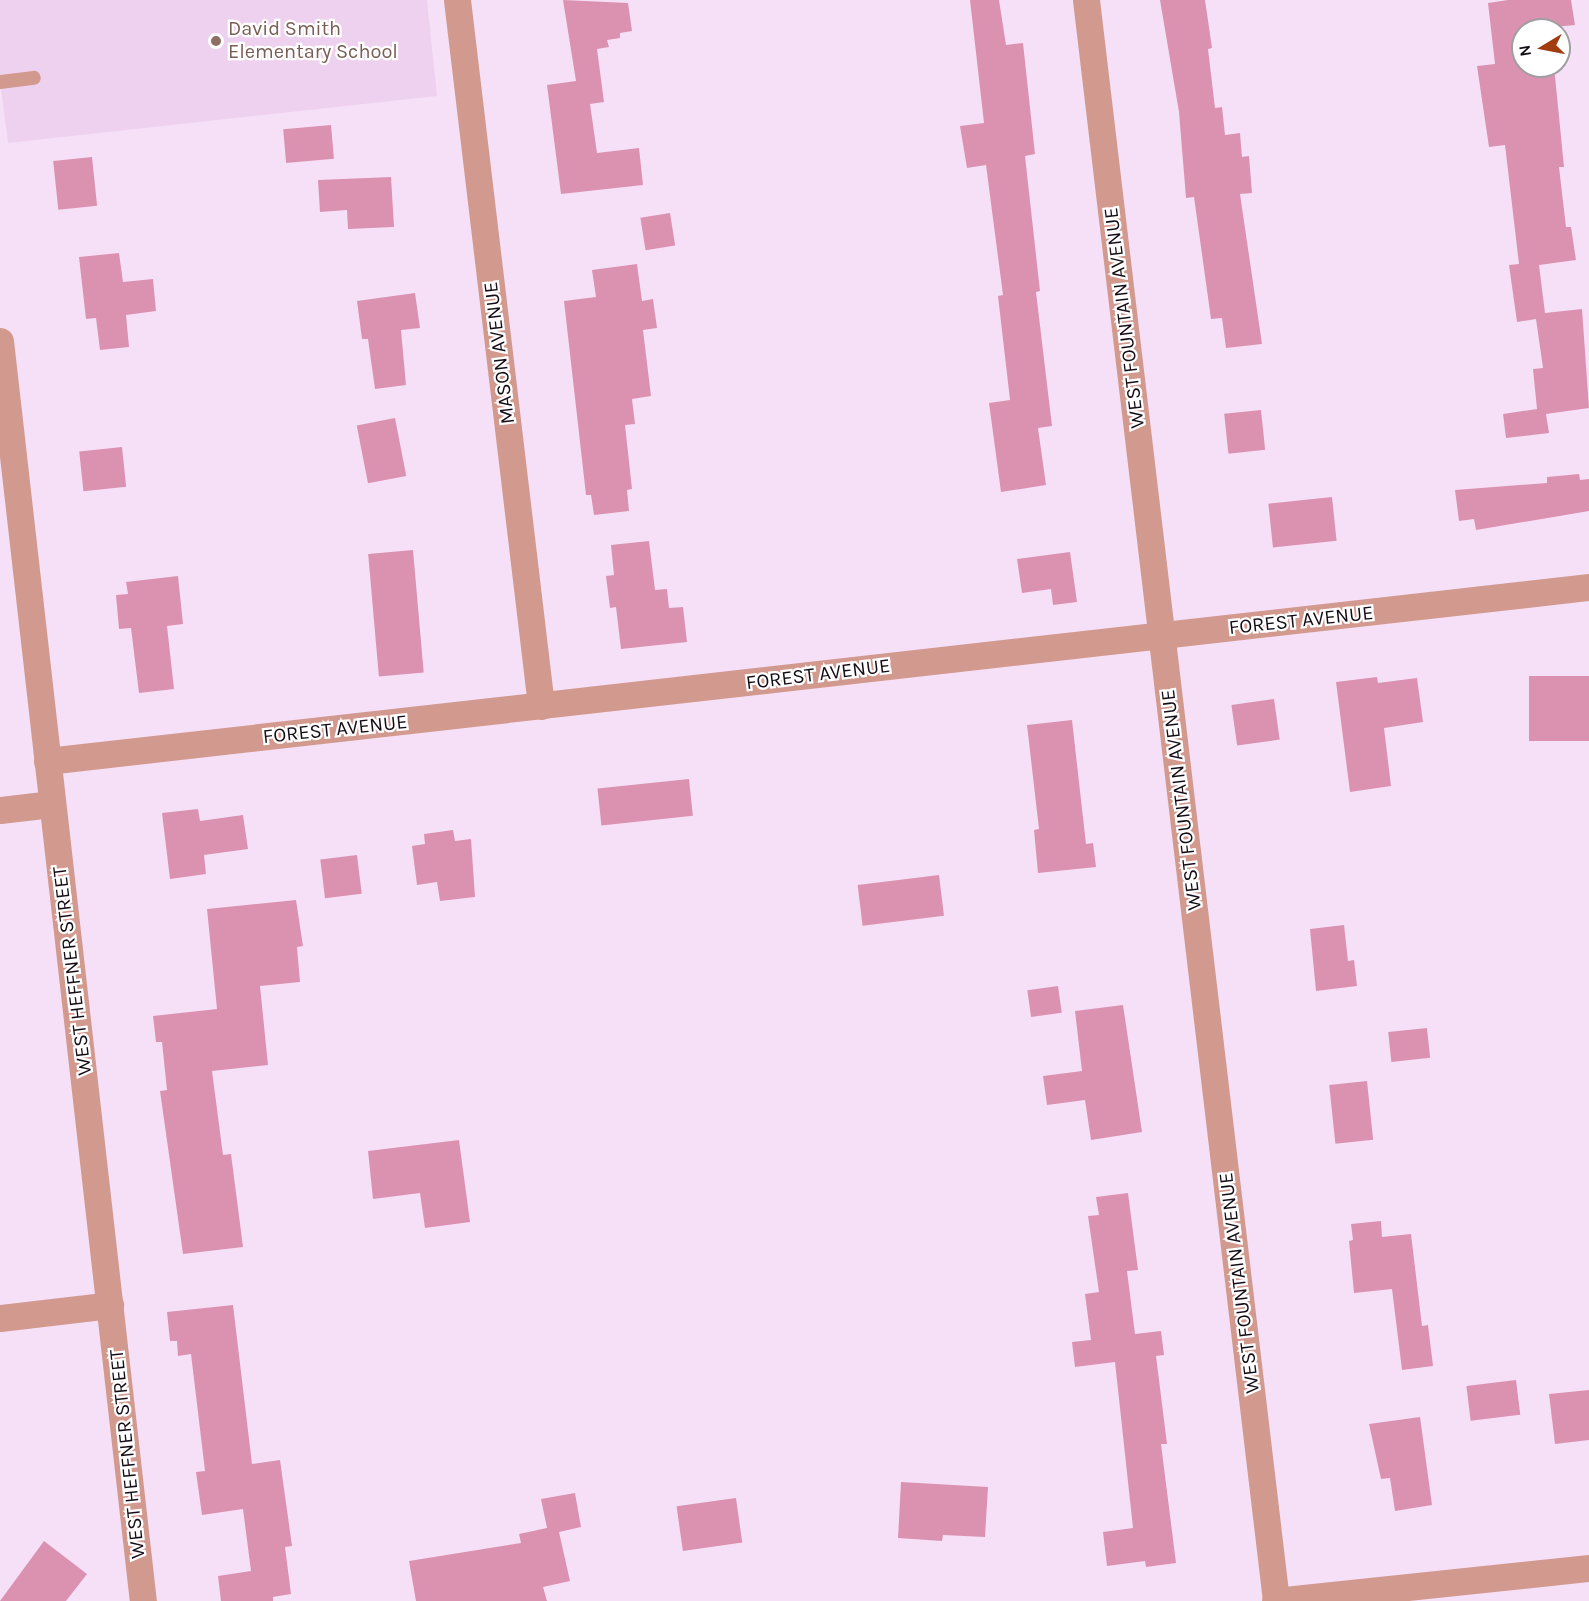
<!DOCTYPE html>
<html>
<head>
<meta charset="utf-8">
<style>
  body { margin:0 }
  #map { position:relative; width:1589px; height:1601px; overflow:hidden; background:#f6e0f8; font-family:Karla,sans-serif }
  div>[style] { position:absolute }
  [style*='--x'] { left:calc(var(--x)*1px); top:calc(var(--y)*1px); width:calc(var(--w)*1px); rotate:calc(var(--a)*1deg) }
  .built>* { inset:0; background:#edd1ee }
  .building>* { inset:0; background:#db92b1; transform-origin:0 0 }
  .service>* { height:14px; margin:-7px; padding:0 7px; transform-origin:7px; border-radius:7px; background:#d29a8f }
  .minor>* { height:27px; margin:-13.5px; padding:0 13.5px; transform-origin:13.5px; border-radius:13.5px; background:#d29a8f }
  .dots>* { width:16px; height:16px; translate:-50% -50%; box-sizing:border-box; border:3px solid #fff; border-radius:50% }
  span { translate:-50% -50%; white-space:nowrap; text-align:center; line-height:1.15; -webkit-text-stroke:4.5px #fff; paint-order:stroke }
  .education-label { font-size:20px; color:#785e54 }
  .left { translate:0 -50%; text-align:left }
  .street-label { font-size:20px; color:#140d15 }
  .north { position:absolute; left:1511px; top:18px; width:60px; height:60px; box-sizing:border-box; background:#fff; border:2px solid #a19ea1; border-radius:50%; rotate:260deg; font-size:16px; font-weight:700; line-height:24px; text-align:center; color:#140d15 }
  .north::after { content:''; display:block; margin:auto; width:21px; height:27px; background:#a13c0f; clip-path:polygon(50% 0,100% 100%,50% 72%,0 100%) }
</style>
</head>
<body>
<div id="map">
  <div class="built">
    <div style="clip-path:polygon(0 0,427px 0,437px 96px,8px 143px,0 81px)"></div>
  </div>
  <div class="building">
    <div style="clip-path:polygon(563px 0,628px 3px,632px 31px,620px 33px,620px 38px,607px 40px,609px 47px,597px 49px,604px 102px,590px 104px,597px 153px,639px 148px,643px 185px,561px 194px,547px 85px,576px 81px)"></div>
    <div style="clip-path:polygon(970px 0,999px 0,1006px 45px,1023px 43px,1035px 154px,1025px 156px,1040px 291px,1036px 292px,1052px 426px,1038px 428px,1046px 485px,1001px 492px,989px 403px,1010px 400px,998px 296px,1003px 295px,986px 165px,967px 168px,960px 126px,984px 123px)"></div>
    <div style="clip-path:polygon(1160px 0,1205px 0,1212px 48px,1208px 49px,1215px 108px,1222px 107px,1225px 135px,1240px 133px,1242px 157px,1249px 156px,1252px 193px,1240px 194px,1262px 344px,1226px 348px,1222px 318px,1211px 319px,1194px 197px,1186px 198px,1179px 112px)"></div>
    <div style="clip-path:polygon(1508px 0,1571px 0,1575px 25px,1523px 30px,1523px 66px,1554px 66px,1564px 167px,1559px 167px,1566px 227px,1571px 227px,1576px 260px,1539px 265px,1545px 313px,1582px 309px,1589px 408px,1546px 414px,1549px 433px,1506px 438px,1503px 414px,1537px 409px,1533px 369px,1543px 368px,1536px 319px,1517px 322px,1509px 265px,1519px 264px,1505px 145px,1489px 147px,1477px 66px,1495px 64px,1488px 3px)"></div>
    <div style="left:331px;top:125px;width:34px;height:48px;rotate:85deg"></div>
    <div style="left:92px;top:157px;width:49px;height:39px;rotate:84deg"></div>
    <div style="clip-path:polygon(391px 177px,394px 227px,348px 229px,347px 210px,320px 212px,318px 180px)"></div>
    <div style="left:670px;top:213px;width:33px;height:30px;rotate:81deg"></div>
    <div style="clip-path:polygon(119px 253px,123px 282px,153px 279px,156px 311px,126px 315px,129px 347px,100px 350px,96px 318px,86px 319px,79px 257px)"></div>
    <div style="clip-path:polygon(637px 264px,642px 301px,653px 299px,657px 328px,643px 330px,651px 396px,632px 399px,635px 424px,625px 425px,632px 489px,627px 490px,629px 511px,594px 515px,591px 495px,586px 495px,564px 301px,596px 297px,592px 270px)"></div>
    <div style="clip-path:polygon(415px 293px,420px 328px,401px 330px,406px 385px,375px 389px,368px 339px,362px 339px,357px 301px)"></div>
    <div style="left:1261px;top:410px;width:40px;height:37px;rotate:84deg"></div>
    <div style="left:395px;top:418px;width:59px;height:39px;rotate:79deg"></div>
    <div style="left:122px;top:447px;width:40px;height:43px;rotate:84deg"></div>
    <div style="clip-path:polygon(1579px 474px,1580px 480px,1589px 479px,1589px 511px,1476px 530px,1474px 519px,1459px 521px,1455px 490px,1547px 483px,1547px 477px)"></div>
    <div style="left:1332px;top:497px;width:44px;height:64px;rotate:84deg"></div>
    <div style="clip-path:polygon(649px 541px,655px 590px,667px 589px,669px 608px,683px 607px,687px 642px,621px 649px,616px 607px,610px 608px,606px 576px,614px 575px,611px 545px)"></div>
    <div style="left:413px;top:550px;width:123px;height:45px;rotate:85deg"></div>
    <div style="clip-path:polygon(1070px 552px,1077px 602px,1053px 605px,1051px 589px,1022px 593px,1017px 559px)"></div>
    <div style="clip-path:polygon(178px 576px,183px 624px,167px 626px,174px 689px,139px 693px,131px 628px,119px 629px,116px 595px,128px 594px,126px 582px)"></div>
    <div style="left:1589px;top:676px;width:65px;height:60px;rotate:90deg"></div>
    <div style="clip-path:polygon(1377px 677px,1378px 683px,1417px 678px,1423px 722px,1384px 728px,1391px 786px,1350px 792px,1336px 682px)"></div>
    <div style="left:1274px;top:699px;width:41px;height:43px;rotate:82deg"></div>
    <div style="clip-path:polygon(1072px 720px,1086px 844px,1093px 843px,1096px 867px,1038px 873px,1034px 830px,1039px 829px,1027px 725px)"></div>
    <div style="left:689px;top:779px;width:37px;height:92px;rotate:84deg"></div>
    <div style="clip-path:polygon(198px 809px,200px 821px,243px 815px,248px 849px,204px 855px,206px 874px,170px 879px,162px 813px)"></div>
    <div style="clip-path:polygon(453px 830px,455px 841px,471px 839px,475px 897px,440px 901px,437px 882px,417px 885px,412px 846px,425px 844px,424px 834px)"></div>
    <div style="left:357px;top:855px;width:39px;height:37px;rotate:83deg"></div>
    <div style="left:939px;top:875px;width:41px;height:82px;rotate:83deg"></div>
    <div style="clip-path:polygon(296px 900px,303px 946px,297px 947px,300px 982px,260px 986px,268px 1065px,212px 1071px,223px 1155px,231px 1154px,243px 1247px,183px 1254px,160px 1091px,167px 1090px,162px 1042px,156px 1042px,153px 1016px,217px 1009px,207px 909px)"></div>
    <div style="clip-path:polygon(1344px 925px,1348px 961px,1354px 960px,1357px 986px,1316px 991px,1310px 929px)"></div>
    <div style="left:1058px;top:986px;width:27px;height:31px;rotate:82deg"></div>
    <div style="clip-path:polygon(1123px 1005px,1142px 1132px,1091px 1140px,1085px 1100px,1047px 1105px,1043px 1076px,1082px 1071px,1075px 1011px)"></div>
    <div style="left:1427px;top:1028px;width:30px;height:39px;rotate:84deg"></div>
    <div style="left:1367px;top:1081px;width:59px;height:38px;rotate:84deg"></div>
    <div style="clip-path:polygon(459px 1140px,470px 1222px,425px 1228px,420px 1193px,373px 1199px,368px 1151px)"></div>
    <div style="clip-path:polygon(1128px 1193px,1138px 1270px,1127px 1271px,1135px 1334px,1161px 1331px,1164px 1355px,1156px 1356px,1167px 1444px,1161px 1444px,1176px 1563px,1146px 1567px,1145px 1561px,1107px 1566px,1103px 1532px,1133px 1528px,1115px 1362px,1075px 1367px,1072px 1342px,1091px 1340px,1085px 1294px,1099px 1292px,1088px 1216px,1099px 1215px,1096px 1197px)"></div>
    <div style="clip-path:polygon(1381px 1221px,1382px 1237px,1411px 1234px,1422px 1326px,1428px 1325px,1433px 1366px,1402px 1370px,1392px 1289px,1354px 1293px,1349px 1241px,1353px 1240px,1351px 1224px)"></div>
    <div style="clip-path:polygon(233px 1305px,252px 1464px,280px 1460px,292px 1546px,285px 1547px,291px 1594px,273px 1597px,273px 1601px,221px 1601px,218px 1576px,251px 1571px,243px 1509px,202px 1515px,196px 1472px,205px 1471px,191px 1354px,178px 1356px,177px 1341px,170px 1341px,167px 1312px)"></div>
    <div style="left:1516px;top:1380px;width:35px;height:50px;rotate:83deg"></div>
    <div style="clip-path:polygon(1589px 1390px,1589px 1440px,1555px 1444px,1549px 1394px)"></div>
    <div style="clip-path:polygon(1420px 1417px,1432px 1505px,1395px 1511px,1390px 1478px,1381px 1479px,1369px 1424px)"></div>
    <div style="clip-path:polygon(901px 1482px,988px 1487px,985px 1537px,943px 1535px,942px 1541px,898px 1538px)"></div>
    <div style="clip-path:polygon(575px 1493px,581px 1527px,559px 1532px,570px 1581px,543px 1587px,547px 1601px,416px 1601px,409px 1561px,521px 1543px,519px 1534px,547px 1528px,541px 1499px)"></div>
    <div style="left:736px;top:1498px;width:45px;height:60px;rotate:82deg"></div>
    <div style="clip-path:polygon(44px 1541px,87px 1574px,66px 1601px,0 1601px)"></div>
  </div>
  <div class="service">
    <div style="--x:0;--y:82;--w:34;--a:-7"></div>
  </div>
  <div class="minor">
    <div style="--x:457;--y:0;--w:711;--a:83.21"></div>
    <div style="--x:1086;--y:0;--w:1612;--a:83.23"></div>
    <div style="--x:0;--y:341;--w:1268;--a:83.53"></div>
    <div style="--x:47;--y:761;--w:1552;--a:-6.44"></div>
    <div style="--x:0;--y:810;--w:52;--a:-6.6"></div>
    <div style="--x:0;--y:1318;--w:111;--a:-6.7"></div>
    <div style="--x:1275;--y:1601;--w:316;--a:-6"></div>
  </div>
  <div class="dots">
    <div style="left:216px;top:41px;background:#8d6e63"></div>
  </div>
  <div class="education-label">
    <span class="left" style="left:228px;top:40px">David Smith<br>Elementary School</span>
  </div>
  <div class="street-label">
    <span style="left:1124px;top:318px;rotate:-97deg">WEST FOUNTAIN AVENUE</span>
    <span style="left:499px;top:353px;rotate:-97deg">MASON AVENUE</span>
    <span style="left:1301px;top:620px;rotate:-6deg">FOREST AVENUE</span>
    <span style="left:818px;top:674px;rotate:-7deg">FOREST AVENUE</span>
    <span style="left:335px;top:729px;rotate:-6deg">FOREST AVENUE</span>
    <span style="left:1181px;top:800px;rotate:-97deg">WEST FOUNTAIN AVENUE</span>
    <span style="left:72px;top:971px;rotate:-97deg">WEST HEFFNER STREET</span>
    <span style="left:1239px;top:1283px;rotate:-97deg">WEST FOUNTAIN AVENUE</span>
    <span style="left:127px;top:1454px;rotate:-96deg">WEST HEFFNER STREET</span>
  </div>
  <div class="north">N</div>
</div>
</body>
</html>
